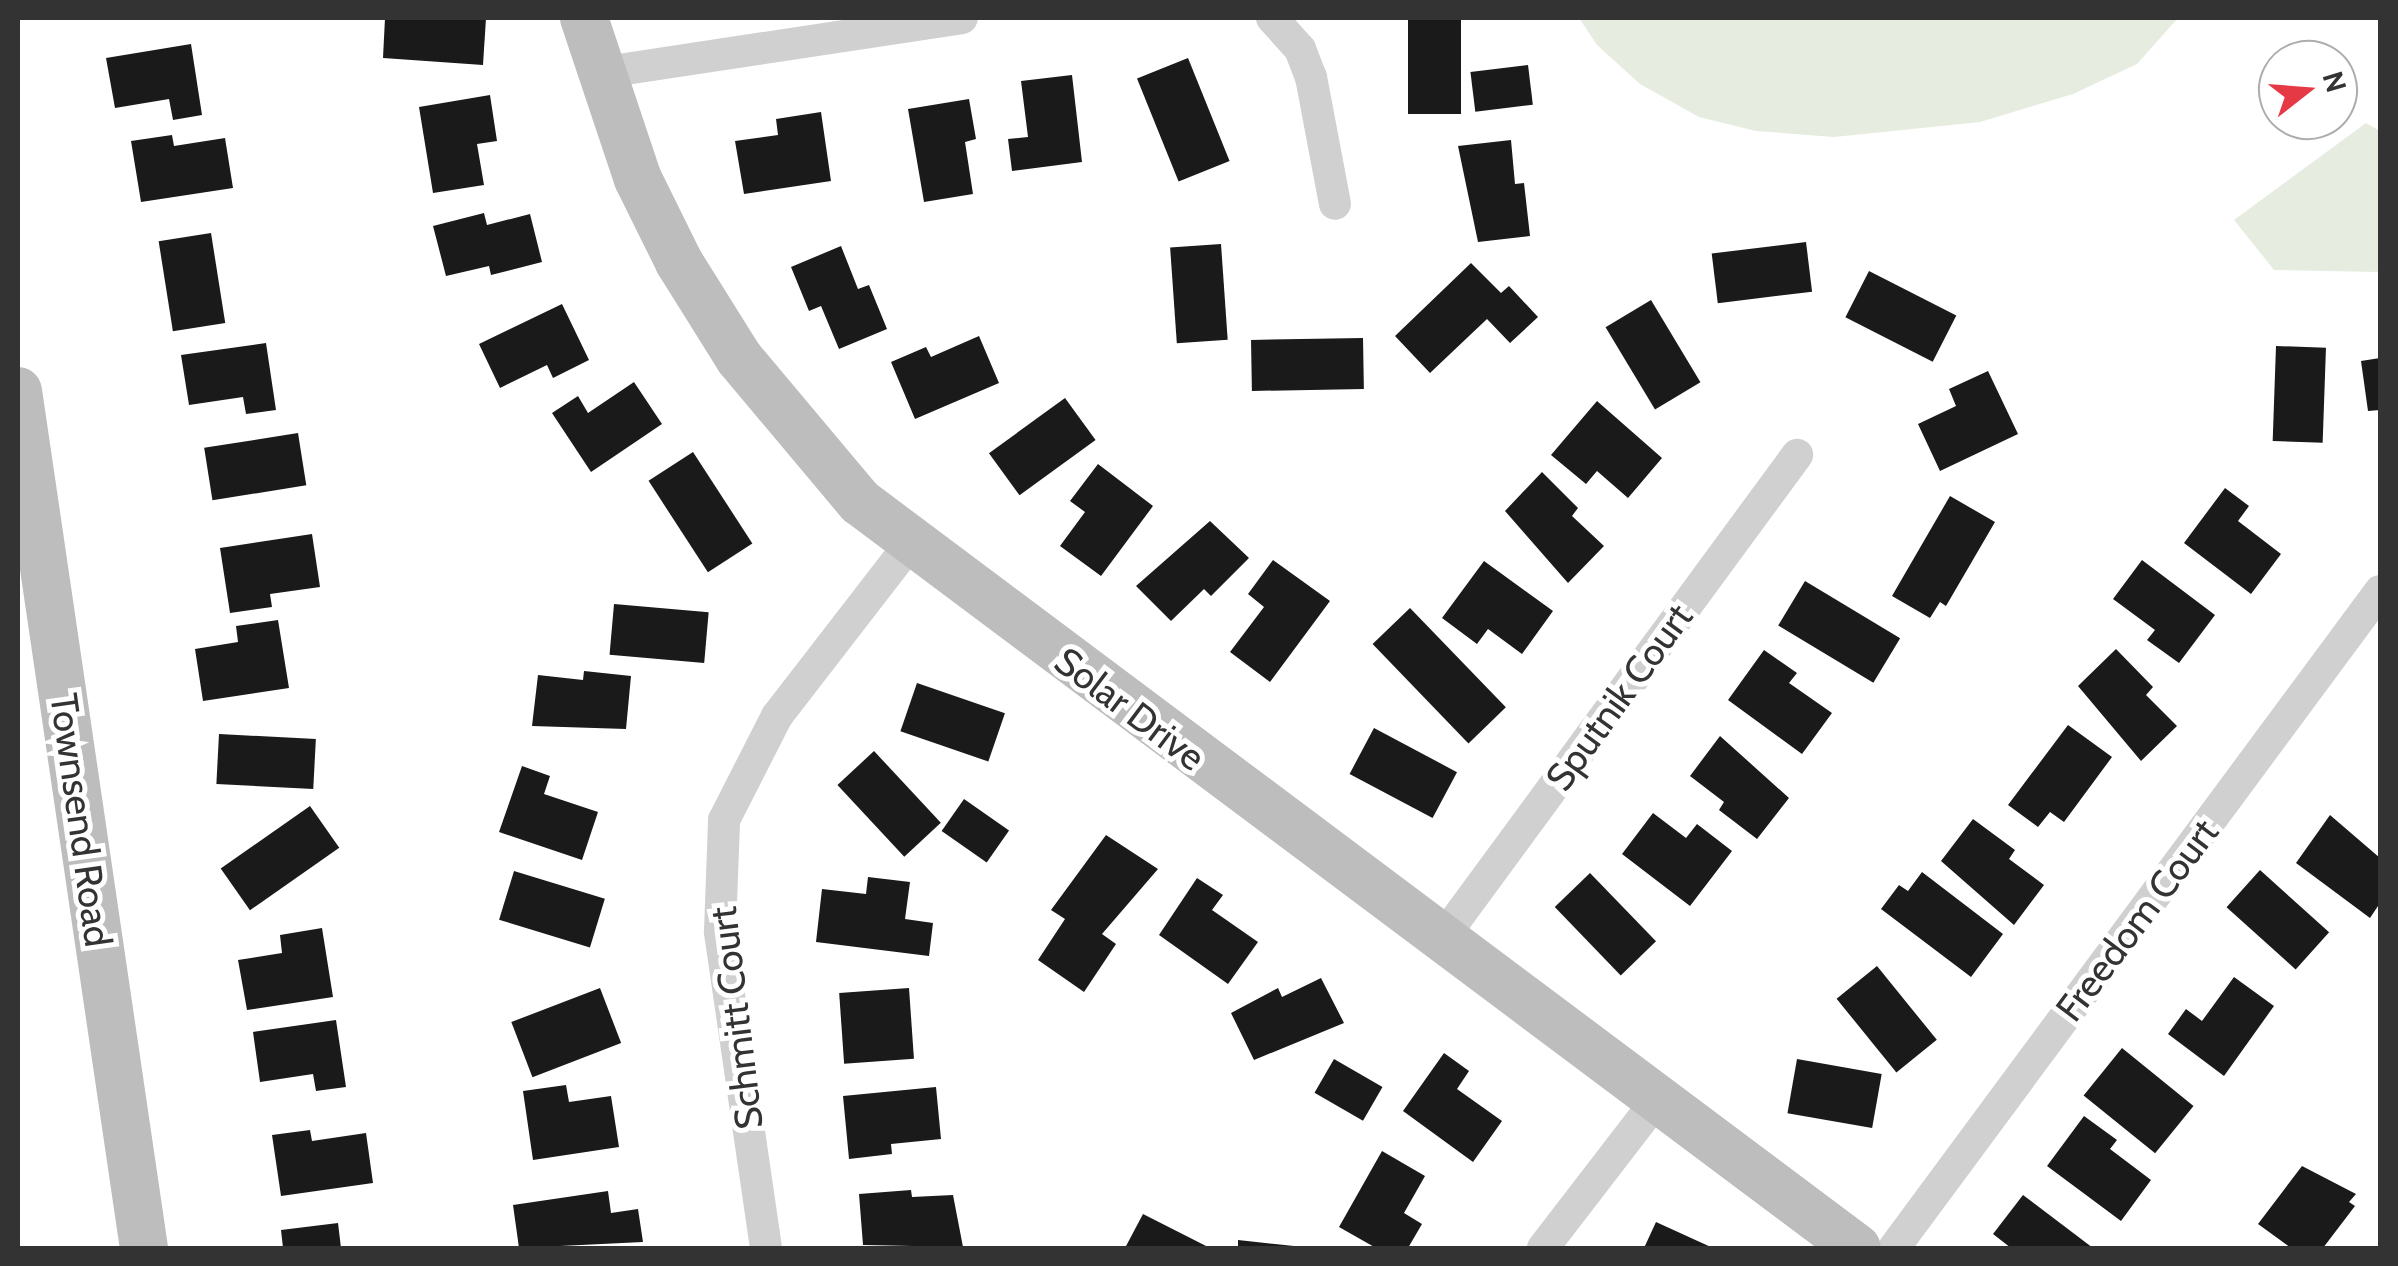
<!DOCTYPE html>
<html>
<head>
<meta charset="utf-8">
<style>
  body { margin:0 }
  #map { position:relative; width:2398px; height:1266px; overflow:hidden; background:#fff; font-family:Cabin,sans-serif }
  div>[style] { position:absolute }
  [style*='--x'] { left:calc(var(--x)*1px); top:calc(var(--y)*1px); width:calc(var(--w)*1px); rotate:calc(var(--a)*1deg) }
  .green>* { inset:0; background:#e6ecdf }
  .building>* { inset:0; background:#1a1a1a; transform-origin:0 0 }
  .street>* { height:32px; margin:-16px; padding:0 16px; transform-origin:16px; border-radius:16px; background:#d0d0d0 }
  .secondary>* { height:48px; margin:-24px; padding:0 24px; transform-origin:24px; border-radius:24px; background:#bdbdbd }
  span { translate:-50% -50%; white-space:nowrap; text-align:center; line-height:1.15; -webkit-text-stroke:10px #fff; paint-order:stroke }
  .street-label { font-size:38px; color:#333 }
  .frame { position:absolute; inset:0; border:20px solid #333; pointer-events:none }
  .north { position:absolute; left:2258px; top:40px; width:100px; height:100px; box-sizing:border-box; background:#fff; border:2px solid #adadad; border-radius:50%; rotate:73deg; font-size:28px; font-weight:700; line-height:40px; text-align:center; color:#333 }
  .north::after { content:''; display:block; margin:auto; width:35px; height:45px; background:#e63946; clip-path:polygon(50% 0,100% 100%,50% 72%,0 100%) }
</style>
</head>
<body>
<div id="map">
  <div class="green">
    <div style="clip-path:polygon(1579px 18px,2178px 18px,2137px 64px,2073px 94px,1980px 122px,1834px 137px,1756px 131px,1699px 117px,1640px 84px,1597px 45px)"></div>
    <div style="clip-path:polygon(2366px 123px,2380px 131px,2380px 272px,2274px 270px,2234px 220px)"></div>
  </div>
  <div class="building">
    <div style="clip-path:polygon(385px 18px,486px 18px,483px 65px,383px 58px)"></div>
    <div style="left:1408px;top:18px;width:53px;height:96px"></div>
    <div style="clip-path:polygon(191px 44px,202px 115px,173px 120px,169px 99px,115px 108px,106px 58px)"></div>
    <div style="left:1188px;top:58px;width:111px;height:55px;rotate:68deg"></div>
    <div style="left:1528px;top:65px;width:40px;height:58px;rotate:83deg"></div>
    <div style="clip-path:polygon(1072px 75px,1082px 162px,1012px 171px,1008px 139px,1028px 137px,1021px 81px)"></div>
    <div style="clip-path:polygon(490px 95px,497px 141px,477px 144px,484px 185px,433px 193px,419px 107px)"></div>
    <div style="clip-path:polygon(969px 99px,976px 139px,965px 142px,973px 194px,924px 202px,908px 109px)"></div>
    <div style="clip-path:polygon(821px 112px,831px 181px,744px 194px,735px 141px,778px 135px,776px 119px)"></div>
    <div style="clip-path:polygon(172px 135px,174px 146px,225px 138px,233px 188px,141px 202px,131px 141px)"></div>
    <div style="clip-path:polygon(1511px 140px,1515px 184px,1524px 183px,1530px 236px,1478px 242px,1458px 146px)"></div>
    <div style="clip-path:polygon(484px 213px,487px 225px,530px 214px,542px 262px,491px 275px,489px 266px,446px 276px,433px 226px)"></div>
    <div style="left:211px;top:233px;width:91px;height:53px;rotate:81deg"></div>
    <div style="left:1806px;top:242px;width:50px;height:95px;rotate:83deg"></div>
    <div style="left:1221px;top:244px;width:96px;height:51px;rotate:86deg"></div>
    <div style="clip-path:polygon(841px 246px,858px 289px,869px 285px,887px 329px,839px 349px,821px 306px,809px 311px,791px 267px)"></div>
    <div style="clip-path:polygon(1471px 263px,1501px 293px,1509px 286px,1538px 317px,1510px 343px,1487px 319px,1430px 373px,1395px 336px)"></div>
    <div style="left:1869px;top:271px;width:98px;height:52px;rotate:27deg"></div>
    <div style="left:1651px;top:300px;width:96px;height:53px;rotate:59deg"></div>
    <div style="clip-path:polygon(562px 304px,589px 360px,553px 378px,547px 365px,500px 388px,479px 344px)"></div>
    <div style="clip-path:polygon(979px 336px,999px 383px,915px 419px,891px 362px,926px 347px,931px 357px)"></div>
    <div style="left:1363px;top:338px;width:51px;height:112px;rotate:89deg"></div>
    <div style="clip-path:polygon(266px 343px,276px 410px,246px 414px,243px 397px,189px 405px,181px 355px)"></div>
    <div style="left:2276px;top:346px;width:50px;height:95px;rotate:2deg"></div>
    <div style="clip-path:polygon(2380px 358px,2380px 410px,2368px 411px,2361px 361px)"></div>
    <div style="clip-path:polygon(1988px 371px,2018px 434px,1940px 471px,1918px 424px,1956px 406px,1949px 389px)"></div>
    <div style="clip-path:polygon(634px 382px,662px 424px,591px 472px,552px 413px,578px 396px,588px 413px)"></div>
    <div style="left:1065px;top:398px;width:52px;height:94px;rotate:54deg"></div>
    <div style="clip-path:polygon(1597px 401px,1662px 458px,1628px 498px,1597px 471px,1586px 484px,1551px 455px)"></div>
    <div style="left:298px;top:433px;width:53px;height:95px;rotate:81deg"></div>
    <div style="left:693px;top:452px;width:109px;height:53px;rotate:57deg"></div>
    <div style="clip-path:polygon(1098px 464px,1153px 506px,1101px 576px,1060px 546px,1085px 512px,1070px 501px)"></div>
    <div style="clip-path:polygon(1542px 472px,1578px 508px,1572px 516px,1604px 546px,1568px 583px,1505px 511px)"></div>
    <div style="clip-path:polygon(2225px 488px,2249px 506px,2238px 521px,2281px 554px,2251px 594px,2184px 543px)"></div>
    <div style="clip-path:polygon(1950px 496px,1995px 522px,1946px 606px,1940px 602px,1930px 618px,1892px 596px)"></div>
    <div style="clip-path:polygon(1210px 521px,1249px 558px,1211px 596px,1204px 589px,1171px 621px,1136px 586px)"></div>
    <div style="clip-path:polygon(312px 534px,320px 587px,270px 594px,272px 607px,230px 613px,220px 548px)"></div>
    <div style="clip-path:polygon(1273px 560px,1330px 601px,1270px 682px,1230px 652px,1264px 607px,1248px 594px)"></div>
    <div style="clip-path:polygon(2142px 560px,2215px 615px,2179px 663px,2147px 640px,2155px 630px,2113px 599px)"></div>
    <div style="clip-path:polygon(1484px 561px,1553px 611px,1522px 654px,1488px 629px,1477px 644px,1442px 618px)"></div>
    <div style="left:1805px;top:581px;width:111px;height:52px;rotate:31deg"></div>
    <div style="left:614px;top:604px;width:95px;height:51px;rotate:5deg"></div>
    <div style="left:1410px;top:608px;width:138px;height:52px;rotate:46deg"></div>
    <div style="clip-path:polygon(278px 620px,289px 688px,203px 701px,195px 649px,238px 642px,236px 626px)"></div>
    <div style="clip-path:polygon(2116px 649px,2153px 687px,2146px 695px,2177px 726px,2141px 761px,2078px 686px)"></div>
    <div style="clip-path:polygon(1764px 650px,1797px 673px,1789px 683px,1832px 713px,1802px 754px,1728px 700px)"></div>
    <div style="clip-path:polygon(584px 671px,631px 676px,626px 729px,532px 726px,538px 675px,583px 680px)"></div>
    <div style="left:917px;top:683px;width:93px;height:51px;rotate:19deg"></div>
    <div style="clip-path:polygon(2068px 725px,2112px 757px,2064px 822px,2050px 812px,2038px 827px,2008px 805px)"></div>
    <div style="left:1374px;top:728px;width:94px;height:52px;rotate:28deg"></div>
    <div style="left:219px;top:734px;width:97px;height:50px;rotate:3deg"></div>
    <div style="clip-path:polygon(1720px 736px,1789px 798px,1757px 839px,1719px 810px,1724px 802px,1690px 776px)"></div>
    <div style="left:874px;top:751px;width:98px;height:50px;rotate:47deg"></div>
    <div style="clip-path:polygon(522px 766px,550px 776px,544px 794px,598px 812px,582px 860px,499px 832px)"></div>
    <div style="left:964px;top:799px;width:55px;height:39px;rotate:35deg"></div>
    <div style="left:310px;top:806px;width:51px;height:109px;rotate:55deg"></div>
    <div style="clip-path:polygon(1653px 813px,1686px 838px,1697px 824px,1732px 851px,1690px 906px,1622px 854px)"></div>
    <div style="clip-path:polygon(2330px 815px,2380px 858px,2380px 903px,2370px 918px,2296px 863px)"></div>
    <div style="clip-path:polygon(1973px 819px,2015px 850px,2009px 859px,2044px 885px,2014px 925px,1941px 861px)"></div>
    <div style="clip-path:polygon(1106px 835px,1158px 869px,1102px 934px,1116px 944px,1084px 992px,1038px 960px,1065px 919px,1051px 910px)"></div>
    <div style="left:2260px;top:870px;width:93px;height:50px;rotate:42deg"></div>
    <div style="left:514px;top:871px;width:95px;height:51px;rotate:17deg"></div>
    <div style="clip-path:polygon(1922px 872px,2003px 934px,1971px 977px,1881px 909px,1899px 885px,1908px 891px)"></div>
    <div style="left:1590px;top:873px;width:95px;height:49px;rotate:46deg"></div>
    <div style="clip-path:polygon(868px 877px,910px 882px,905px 919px,933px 923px,929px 956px,816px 942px,822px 889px,866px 894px)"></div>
    <div style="clip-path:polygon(1197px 878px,1223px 895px,1212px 910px,1258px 942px,1228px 984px,1159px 935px)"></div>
    <div style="clip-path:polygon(322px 928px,333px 997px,247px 1010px,238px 960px,282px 953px,280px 935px)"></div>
    <div style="left:1877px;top:966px;width:95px;height:52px;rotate:51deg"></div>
    <div style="clip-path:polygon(2234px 977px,2274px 1006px,2224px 1076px,2168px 1034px,2186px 1009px,2202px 1021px)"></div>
    <div style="clip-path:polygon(1321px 978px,1344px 1023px,1254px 1060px,1231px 1013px,1278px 988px,1282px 997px)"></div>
    <div style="left:600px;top:988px;width:59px;height:95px;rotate:69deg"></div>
    <div style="left:909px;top:988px;width:71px;height:70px;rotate:86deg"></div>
    <div style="clip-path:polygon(336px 1020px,346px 1087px,316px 1091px,313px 1074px,260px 1082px,253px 1032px)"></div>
    <div style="left:2122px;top:1048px;width:92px;height:61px;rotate:39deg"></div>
    <div style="clip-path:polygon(1444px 1053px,1469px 1071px,1457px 1089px,1502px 1121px,1473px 1162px,1403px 1111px)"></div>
    <div style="left:1334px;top:1059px;width:56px;height:39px;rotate:30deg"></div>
    <div style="left:1797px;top:1059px;width:86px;height:55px;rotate:10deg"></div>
    <div style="clip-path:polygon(566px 1085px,569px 1102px,611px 1096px,619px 1147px,533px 1160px,523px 1091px)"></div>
    <div style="clip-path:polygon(936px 1087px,941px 1139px,891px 1144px,892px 1154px,849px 1159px,843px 1096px)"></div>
    <div style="clip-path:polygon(2084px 1116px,2117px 1140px,2110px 1149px,2151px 1180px,2121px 1221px,2047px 1166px)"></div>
    <div style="clip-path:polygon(310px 1130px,312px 1141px,366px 1133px,373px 1183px,281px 1196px,272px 1135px)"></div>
    <div style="clip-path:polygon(1382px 1151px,1425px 1176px,1404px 1213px,1422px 1224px,1408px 1248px,1376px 1248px,1339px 1227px)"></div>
    <div style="clip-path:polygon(2302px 1166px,2356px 1194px,2349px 1202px,2355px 1206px,2323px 1248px,2291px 1248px,2258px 1224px)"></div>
    <div style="clip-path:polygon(911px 1190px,912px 1197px,953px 1195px,963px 1247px,863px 1245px,859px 1194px)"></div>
    <div style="clip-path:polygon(608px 1191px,611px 1213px,638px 1209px,643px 1242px,519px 1248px,513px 1205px)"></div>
    <div style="clip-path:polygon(2023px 1195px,2093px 1248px,2011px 1248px,1993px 1234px)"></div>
    <div style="clip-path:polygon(1143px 1214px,1210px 1248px,1125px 1248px)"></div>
    <div style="clip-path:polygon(1656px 1222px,1713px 1248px,1644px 1248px)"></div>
    <div style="clip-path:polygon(338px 1223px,341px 1248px,283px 1248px,281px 1230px)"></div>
    <div style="clip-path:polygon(1238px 1240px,1294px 1246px,1294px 1248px,1238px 1248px)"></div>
  </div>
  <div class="street">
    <div style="--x:1272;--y:18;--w:42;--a:47.9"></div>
    <div style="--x:1300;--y:49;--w:30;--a:69"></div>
    <div style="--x:1311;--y:77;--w:129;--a:79.3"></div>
    <div style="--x:599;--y:73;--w:367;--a:-8.6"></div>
    <div style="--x:1441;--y:940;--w:602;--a:-53.72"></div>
    <div style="--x:766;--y:1248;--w:320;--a:-98.3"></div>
    <div style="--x:720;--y:931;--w:111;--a:-87.9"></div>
    <div style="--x:724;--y:820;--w:117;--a:-63"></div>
    <div style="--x:777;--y:716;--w:217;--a:-52.3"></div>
    <div style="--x:1543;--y:1248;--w:187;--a:-52.4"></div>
    <div style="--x:1894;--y:1248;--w:817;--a:-53.51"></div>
  </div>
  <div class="secondary">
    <div style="--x:584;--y:18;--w:170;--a:71.5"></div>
    <div style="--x:638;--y:179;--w:93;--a:63.7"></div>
    <div style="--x:679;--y:262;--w:113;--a:58"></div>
    <div style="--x:739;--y:358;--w:188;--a:50"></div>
    <div style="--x:860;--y:502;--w:1245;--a:36.81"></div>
    <div style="--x:18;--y:391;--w:866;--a:81.64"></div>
  </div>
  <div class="street-label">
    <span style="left:1619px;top:697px;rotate:-54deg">Sputnik Court</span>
    <span style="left:1130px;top:709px;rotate:37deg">Solar Drive</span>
    <span style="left:81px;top:820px;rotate:82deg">Townsend Road</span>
    <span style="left:2137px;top:920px;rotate:-53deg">Freedom Court</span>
    <span style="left:736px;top:1018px;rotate:-97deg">Schmitt Court</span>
  </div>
  <div class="frame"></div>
  <div class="north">N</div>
</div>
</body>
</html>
